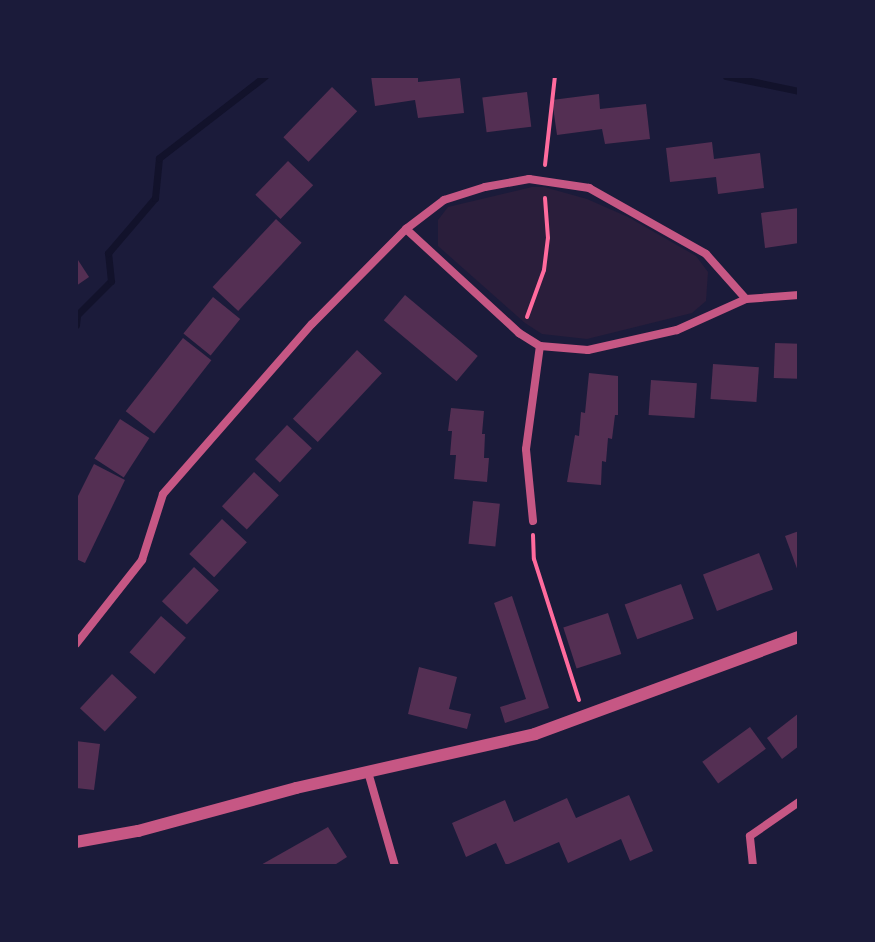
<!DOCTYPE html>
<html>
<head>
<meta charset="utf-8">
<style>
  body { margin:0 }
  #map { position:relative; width:875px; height:942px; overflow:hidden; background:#1b1b3a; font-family:Arial,sans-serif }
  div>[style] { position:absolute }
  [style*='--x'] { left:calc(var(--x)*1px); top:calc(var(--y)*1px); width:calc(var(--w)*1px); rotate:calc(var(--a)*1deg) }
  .green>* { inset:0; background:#2a1e3b }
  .stream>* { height:7px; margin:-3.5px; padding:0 3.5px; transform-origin:3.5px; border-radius:3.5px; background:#12122b }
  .building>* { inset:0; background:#542f53; transform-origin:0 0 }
  .path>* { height:4px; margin:-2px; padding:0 2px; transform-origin:2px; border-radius:2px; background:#ff6b9d }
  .minor>* { height:8px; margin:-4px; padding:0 4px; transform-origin:4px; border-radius:4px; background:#c65784 }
  .tertiary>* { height:12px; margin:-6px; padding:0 6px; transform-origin:6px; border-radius:6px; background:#c65784 }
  span { translate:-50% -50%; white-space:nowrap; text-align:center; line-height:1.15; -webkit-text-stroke:8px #1b1b3a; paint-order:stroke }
  .frame { position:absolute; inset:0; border:78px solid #1b1b3a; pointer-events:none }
</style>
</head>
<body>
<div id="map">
  <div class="green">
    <div style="clip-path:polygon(532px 187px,544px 187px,587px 199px,628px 217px,696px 256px,708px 272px,706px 301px,692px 313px,587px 339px,542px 334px,525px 323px,438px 246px,438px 220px,448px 207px)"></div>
  </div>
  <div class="stream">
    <div style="--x:726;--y:76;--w:75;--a:11.6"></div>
    <div style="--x:76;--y:325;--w:10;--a:-84"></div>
    <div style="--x:77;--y:315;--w:48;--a:-45"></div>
    <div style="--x:111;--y:281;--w:28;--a:-96"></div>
    <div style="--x:108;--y:253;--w:72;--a:-49.5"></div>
    <div style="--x:155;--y:198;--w:40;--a:-84.3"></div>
    <div style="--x:159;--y:158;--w:134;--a:-37.7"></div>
  </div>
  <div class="building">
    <div style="clip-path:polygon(371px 76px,418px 76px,418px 82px,460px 78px,464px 113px,418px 118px,415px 100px,375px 106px)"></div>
    <div style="left:332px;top:87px;width:35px;height:70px;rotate:44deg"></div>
    <div style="left:527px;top:92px;width:35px;height:45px;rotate:83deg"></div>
    <div style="clip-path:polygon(599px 94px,600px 109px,646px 104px,650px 139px,605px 144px,602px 129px,557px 135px,552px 100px)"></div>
    <div style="clip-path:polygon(712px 142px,714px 159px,760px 153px,764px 188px,718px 194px,716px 177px,670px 182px,666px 148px)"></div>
    <div style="left:288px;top:161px;width:35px;height:47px;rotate:44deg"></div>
    <div style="clip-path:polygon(799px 208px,799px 243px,765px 248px,761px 213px)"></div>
    <div style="left:276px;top:219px;width:35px;height:93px;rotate:43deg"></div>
    <div style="clip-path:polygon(76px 257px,89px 277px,76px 286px)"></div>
    <div style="left:405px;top:295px;width:95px;height:33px;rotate:40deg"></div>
    <div style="left:213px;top:297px;width:35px;height:47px;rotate:39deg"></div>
    <div style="left:183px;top:338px;width:36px;height:93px;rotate:38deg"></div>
    <div style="left:775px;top:343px;width:24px;height:35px;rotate:2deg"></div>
    <div style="left:357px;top:350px;width:34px;height:94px;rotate:43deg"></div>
    <div style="left:713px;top:364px;width:46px;height:35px;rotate:4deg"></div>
    <div style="clip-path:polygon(589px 373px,618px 376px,618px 415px,615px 415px,612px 439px,608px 438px,606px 462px,602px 461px,601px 485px,567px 482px,575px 435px,579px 436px,581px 412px,585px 413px)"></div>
    <div style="left:651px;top:380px;width:46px;height:35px;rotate:4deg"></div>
    <div style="clip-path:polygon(451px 408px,484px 411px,482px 434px,485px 434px,484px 458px,489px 458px,487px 482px,454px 479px,456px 455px,450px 455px,452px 431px,448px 431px)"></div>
    <div style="left:120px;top:419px;width:35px;height:47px;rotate:33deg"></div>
    <div style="left:287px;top:425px;width:34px;height:47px;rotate:43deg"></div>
    <div style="clip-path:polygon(94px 464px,125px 480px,85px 563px,76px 559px,76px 500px)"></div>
    <div style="left:254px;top:472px;width:34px;height:47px;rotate:43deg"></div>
    <div style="left:473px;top:501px;width:27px;height:43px;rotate:6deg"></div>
    <div style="left:222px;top:519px;width:34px;height:48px;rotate:43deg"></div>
    <div style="clip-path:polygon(799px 531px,799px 574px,785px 536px)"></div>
    <div style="left:759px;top:553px;width:39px;height:60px;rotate:69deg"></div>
    <div style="left:194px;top:567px;width:34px;height:47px;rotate:43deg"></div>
    <div style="left:681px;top:584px;width:37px;height:60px;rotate:70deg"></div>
    <div style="clip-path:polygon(512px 596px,549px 708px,505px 723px,500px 707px,526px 699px,494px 603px)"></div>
    <div style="left:608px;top:613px;width:43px;height:47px;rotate:72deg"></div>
    <div style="left:161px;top:616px;width:33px;height:48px;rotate:41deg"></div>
    <div style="clip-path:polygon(419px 667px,457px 677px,449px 709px,471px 714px,467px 729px,408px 714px)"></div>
    <div style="left:112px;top:674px;width:34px;height:47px;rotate:43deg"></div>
    <div style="clip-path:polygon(799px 713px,799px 746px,782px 759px,767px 738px)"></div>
    <div style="left:750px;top:727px;width:27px;height:59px;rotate:54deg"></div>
    <div style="clip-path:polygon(76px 741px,100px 744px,94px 790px,76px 788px)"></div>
    <div style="clip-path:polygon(629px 795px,653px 851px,630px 861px,621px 839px,568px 863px,559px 842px,506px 865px,496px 843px,466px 857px,452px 823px,505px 800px,514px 822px,567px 798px,576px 818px)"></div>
    <div style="clip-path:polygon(328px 827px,347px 857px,333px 866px,259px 866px)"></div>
  </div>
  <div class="path">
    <div style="--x:545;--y:165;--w:90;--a:-83.6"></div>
    <div style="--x:527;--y:317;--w:50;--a:-70.1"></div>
    <div style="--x:544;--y:270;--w:32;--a:-83"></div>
    <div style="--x:548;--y:238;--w:40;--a:-94.3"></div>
    <div style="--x:533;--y:535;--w:24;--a:88"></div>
    <div style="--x:534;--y:559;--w:148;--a:72.3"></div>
  </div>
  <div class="minor">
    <div style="--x:406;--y:229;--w:154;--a:42.6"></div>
    <div style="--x:519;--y:333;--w:25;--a:32"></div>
    <div style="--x:540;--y:346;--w:48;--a:4.8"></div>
    <div style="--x:588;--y:350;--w:91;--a:-12.7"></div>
    <div style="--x:677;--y:330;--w:76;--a:-24.2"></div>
    <div style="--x:533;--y:521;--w:72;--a:-95.6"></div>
    <div style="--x:526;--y:449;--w:104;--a:-82.3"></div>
    <div style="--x:76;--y:644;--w:107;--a:-51.8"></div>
    <div style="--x:142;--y:560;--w:69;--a:-72.3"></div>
    <div style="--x:163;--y:494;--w:226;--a:-48.8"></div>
    <div style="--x:312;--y:324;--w:134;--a:-45.3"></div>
    <div style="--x:406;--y:229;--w:48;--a:-37.3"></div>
    <div style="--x:444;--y:200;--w:43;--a:-17.6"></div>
    <div style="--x:485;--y:187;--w:45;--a:-10.3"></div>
    <div style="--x:529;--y:179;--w:61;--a:8.5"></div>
    <div style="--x:589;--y:188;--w:134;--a:29.4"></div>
    <div style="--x:706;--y:254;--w:60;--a:48.4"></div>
    <div style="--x:746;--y:299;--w:53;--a:-4.3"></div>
    <div style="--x:368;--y:772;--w:98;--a:74"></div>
    <div style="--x:753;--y:866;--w:30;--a:-96"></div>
    <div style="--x:750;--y:836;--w:60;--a:-34.8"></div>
  </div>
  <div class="tertiary">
    <div style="--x:76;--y:842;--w:63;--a:-10.1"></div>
    <div style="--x:138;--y:831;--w:164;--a:-15.2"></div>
    <div style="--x:296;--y:788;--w:245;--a:-12.7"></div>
    <div style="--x:535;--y:734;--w:281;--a:-20.2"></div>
  </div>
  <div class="frame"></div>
</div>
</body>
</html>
